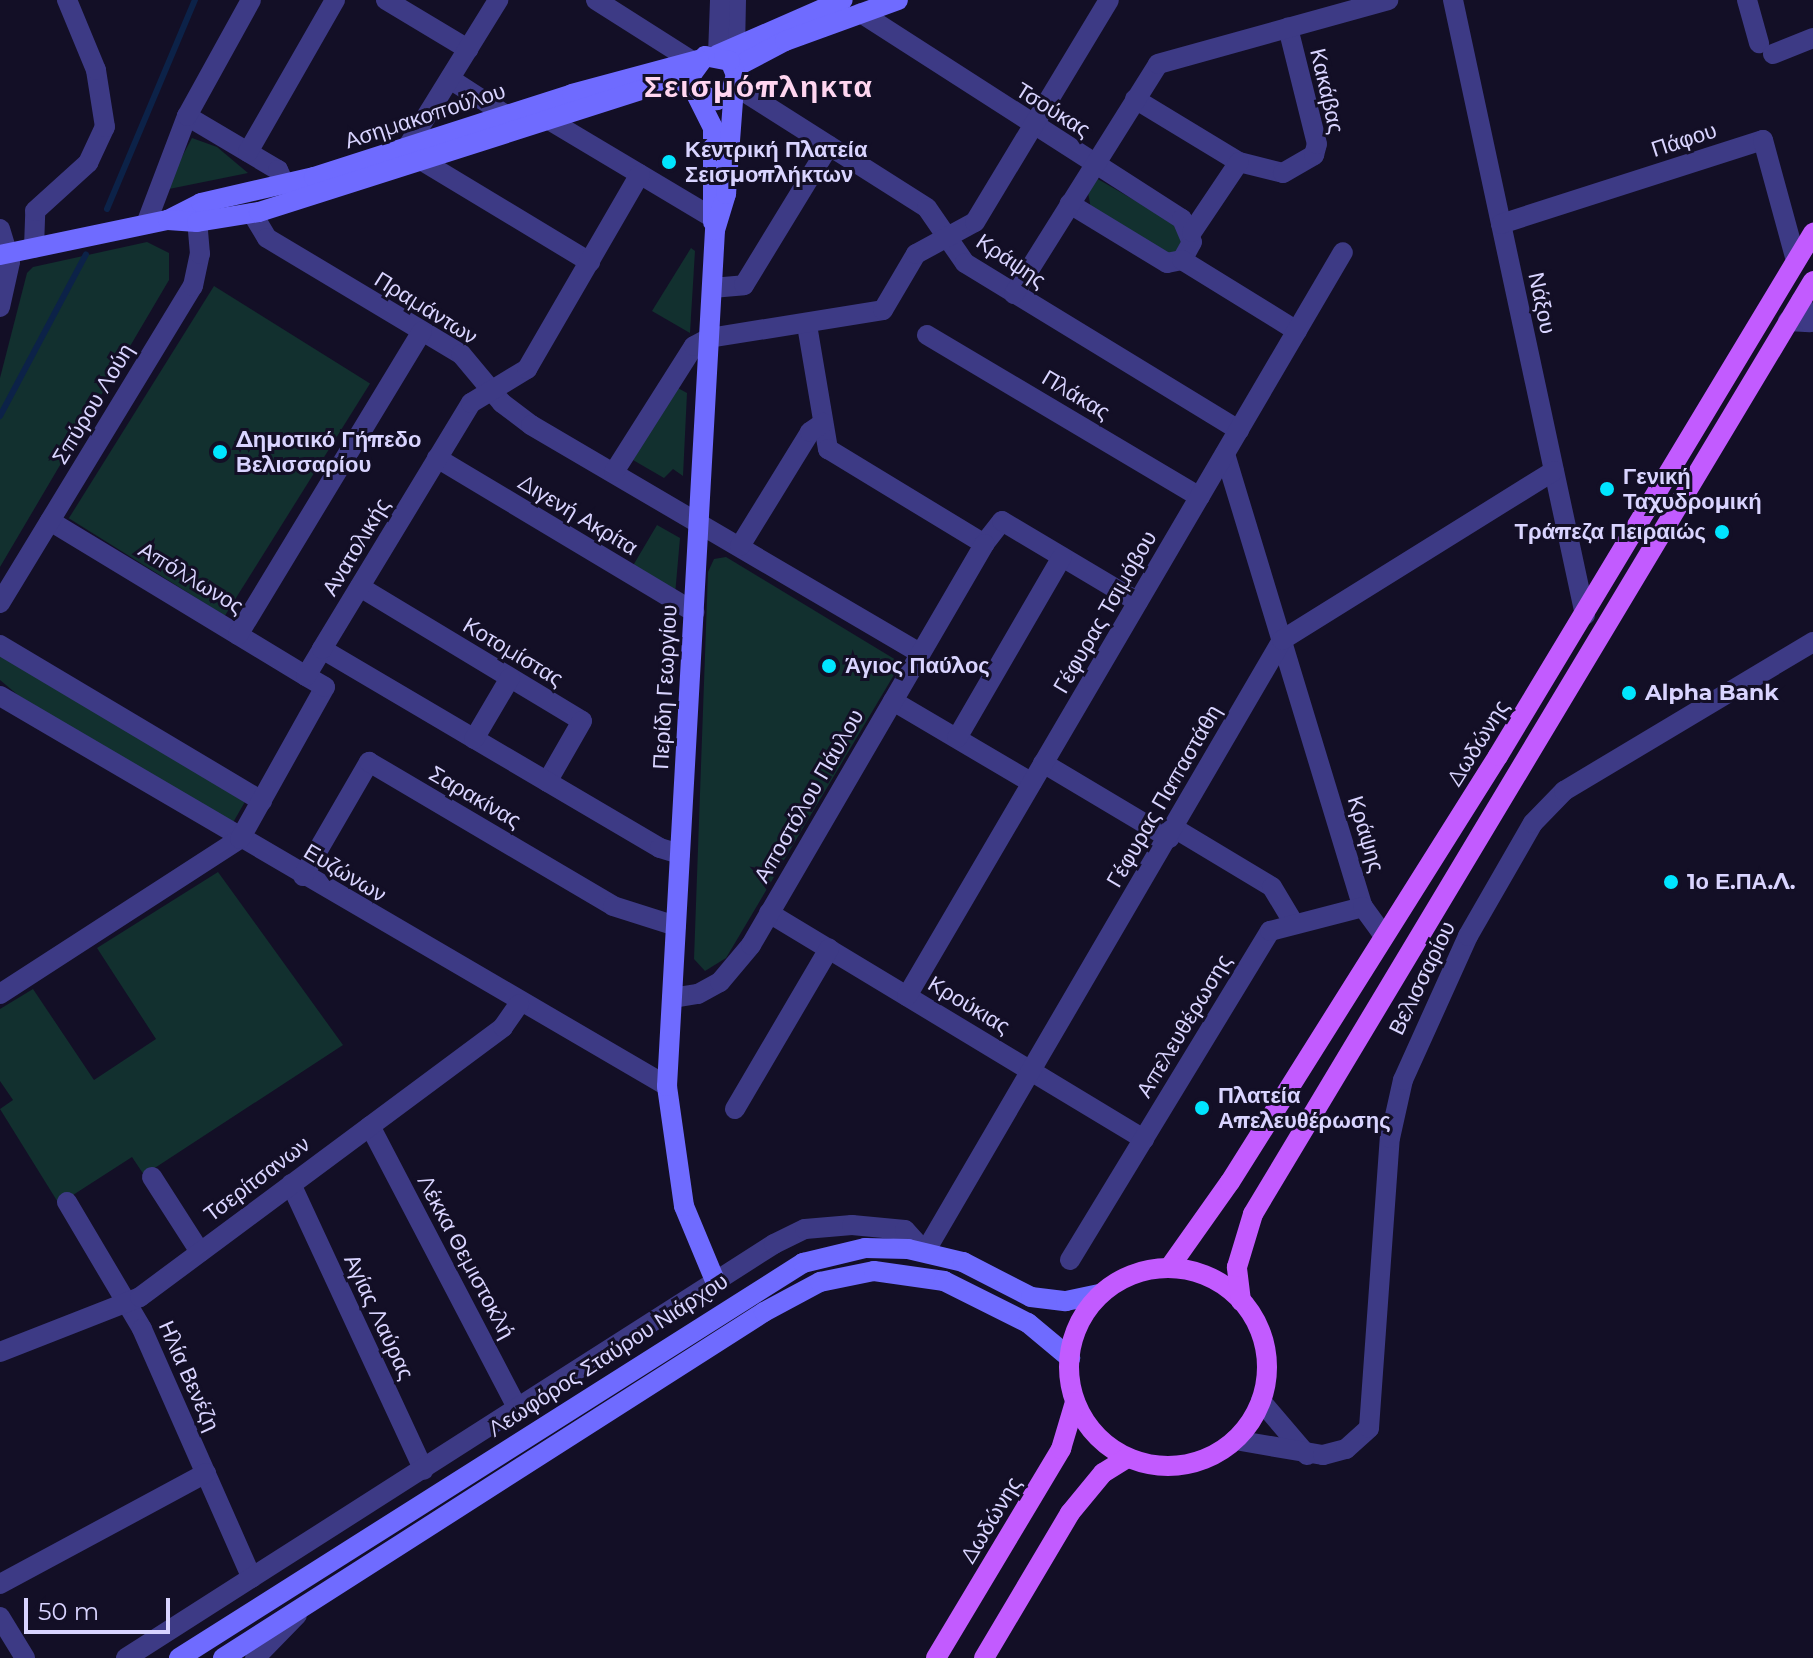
<!DOCTYPE html>
<html>
<head>
<meta charset="utf-8">
<style>
  body { margin:0 }
  #map { position:relative; width:1813px; height:1658px; overflow:hidden; background:#130f26; font-family:Montserrat,sans-serif }
  div>[style] { position:absolute }
  [style*='--x'] { left:calc(var(--x)*1px); top:calc(var(--y)*1px); width:calc(var(--w)*1px); rotate:calc(var(--a)*1deg) }
  .green>* { inset:0; background:#12302f; transform-origin:0 0 }
  .stream>* { height:6px; margin:-3px; padding:0 3px; transform-origin:3px; border-radius:3px; background:#0c2248 }
  .street>* { height:20px; margin:-10px; padding:0 10px; transform-origin:10px; border-radius:10px; background:#3d3a85 }
  .secondary>* { height:20px; margin:-10px; padding:0 10px; transform-origin:10px; border-radius:10px; background:#6f6bff }
  .primary>* { height:20px; margin:-10px; padding:0 10px; transform-origin:10px; border-radius:10px; background:#c25bff }
  .primary>.ring { margin:-10px; padding:0; box-sizing:content-box; background:none; border:20px solid #c25bff; border-radius:50% }
  .dots>* { width:22px; height:22px; translate:-50% -50%; box-sizing:border-box; border:4px solid #130f26; border-radius:50% }
  span { translate:-50% -50%; white-space:nowrap; text-align:center; line-height:1.15; -webkit-text-stroke:6px #130f26; paint-order:stroke }
  .street-label { font-size:22px; color:#d9d4ff }
  .poi-label { font-size:22px; color:#d9d4ff; font-weight:700 }
  .left { translate:0 -50%; text-align:left }
  .right { translate:-100% -50%; text-align:right }
  .district-label { font-size:30px; color:#ffd6f0; font-weight:700; letter-spacing:2px }
  .scale { position:absolute; left:24px; top:1598px; width:146px; height:36px; box-sizing:border-box; border:4px solid #d9d4ff; border-top:0; padding-left:10px; font-size:24px; line-height:28px; white-space:nowrap; color:#d9d4ff; -webkit-text-stroke:6px #130f26; paint-order:stroke }
</style>
</head>
<body>
<div id="map">
  <div class="green">
    <div style="clip-path:polygon(192px 138px,217px 147px,248px 173px,164px 190px)"></div>
    <div style="clip-path:polygon(1096px 178px,1174px 223px,1182px 240px,1173px 257px,1091px 209px,1087px 187px)"></div>
    <div style="clip-path:polygon(147px 242px,169px 253px,169px 280px,0 567px,0 378px,27px 273px,33px 267px)"></div>
    <div style="clip-path:polygon(691px 248px,695px 251px,690px 333px,652px 311px)"></div>
    <div style="left:214px;top:286px;width:184px;height:274px;rotate:32deg"></div>
    <div style="clip-path:polygon(676px 387px,687px 393px,683px 476px,673px 469px,664px 478px,633px 460px)"></div>
    <div style="clip-path:polygon(657px 525px,680px 538px,675px 595px,631px 569px)"></div>
    <div style="clip-path:polygon(726px 557px,901px 663px,726px 958px,705px 971px,694px 959px,708px 572px,714px 559px)"></div>
    <div style="clip-path:polygon(0 652px,246px 800px,231px 826px,19px 696px,0 680px)"></div>
    <div style="clip-path:polygon(218px 872px,343px 1045px,144px 1175px,132px 1157px,59px 1204px,0 1109px,13px 1100px,0 1081px,0 1009px,33px 989px,94px 1080px,156px 1039px,97px 948px)"></div>
  </div>
  <div class="stream">
    <div style="--x:107;--y:209;--w:227;--a:-67.2"></div>
    <div style="--x:0;--y:416;--w:183;--a:-62"></div>
  </div>
  <div class="street">
    <div style="--x:386;--y:0;--w:96;--a:30.9"></div>
    <div style="--x:596;--y:0;--w:114;--a:32.4"></div>
    <div style="--x:1453;--y:0;--w:629;--a:77.89"></div>
    <div style="--x:1747;--y:0;--w:45;--a:74.4"></div>
    <div style="--x:861;--y:13;--w:381;--a:32.7"></div>
    <div style="--x:1182;--y:219;--w:25;--a:67"></div>
    <div style="--x:1192;--y:242;--w:21;--a:119"></div>
    <div style="--x:1182;--y:260;--w:15;--a:169"></div>
    <div style="--x:1167;--y:263;--w:114;--a:-148.7"></div>
    <div style="--x:735;--y:48;--w:48;--a:-88.8"></div>
    <div style="--x:1773;--y:54;--w:43;--a:-21.8"></div>
    <div style="--x:718;--y:55;--w:55;--a:-87.9"></div>
    <div style="--x:450;--y:79;--w:67;--a:32.7"></div>
    <div style="--x:735;--y:86;--w:227;--a:32.4"></div>
    <div style="--x:927;--y:208;--w:67;--a:55.4"></div>
    <div style="--x:965;--y:263;--w:321;--a:31.4"></div>
    <div style="--x:1135;--y:99;--w:122;--a:31.2"></div>
    <div style="--x:1239;--y:162;--w:45;--a:14"></div>
    <div style="--x:1283;--y:173;--w:36;--a:-30"></div>
    <div style="--x:1314;--y:155;--w:11;--a:-75"></div>
    <div style="--x:1317;--y:144;--w:120;--a:-104"></div>
    <div style="--x:187;--y:116;--w:106;--a:30.7"></div>
    <div style="--x:278;--y:170;--w:17;--a:65"></div>
    <div style="--x:549;--y:120;--w:190;--a:30.8"></div>
    <div style="--x:408;--y:146;--w:172;--a:-58.3"></div>
    <div style="--x:248;--y:152;--w:175;--a:-60.2"></div>
    <div style="--x:424;--y:162;--w:194;--a:31.1"></div>
    <div style="--x:252;--y:213;--w:29;--a:59"></div>
    <div style="--x:267;--y:238;--w:226;--a:30.9"></div>
    <div style="--x:461;--y:354;--w:64;--a:50.1"></div>
    <div style="--x:502;--y:403;--w:36;--a:37"></div>
    <div style="--x:531;--y:425;--w:451;--a:30.4"></div>
    <div style="--x:146;--y:224;--w:116;--a:-69.2"></div>
    <div style="--x:187;--y:116;--w:132;--a:-61.1"></div>
    <div style="--x:1501;--y:224;--w:275;--a:-17.8"></div>
    <div style="--x:1763;--y:140;--w:125;--a:74.7"></div>
    <div style="--x:0;--y:229;--w:34;--a:73"></div>
    <div style="--x:10;--y:262;--w:46;--a:102.5"></div>
    <div style="--x:1192;--y:232;--w:84;--a:-56.1"></div>
    <div style="--x:34;--y:248;--w:37;--a:-88"></div>
    <div style="--x:35;--y:211;--w:72;--a:-42.2"></div>
    <div style="--x:88;--y:163;--w:40;--a:-65"></div>
    <div style="--x:105;--y:127;--w:58;--a:-99"></div>
    <div style="--x:96;--y:70;--w:76;--a:-112.5"></div>
    <div style="--x:1182;--y:260;--w:135;--a:31.7"></div>
    <div style="--x:712;--y:288;--w:32;--a:-5"></div>
    <div style="--x:744;--y:285;--w:163;--a:-58.6"></div>
    <div style="--x:1014;--y:294;--w:271;--a:-57.9"></div>
    <div style="--x:1158;--y:64;--w:239;--a:-15.5"></div>
    <div style="--x:1788;--y:321;--w:22;--a:3"></div>
    <div style="--x:1810;--y:322;--w:23;--a:-113"></div>
    <div style="--x:807;--y:325;--w:126;--a:80.4"></div>
    <div style="--x:828;--y:449;--w:183;--a:31.3"></div>
    <div style="--x:984;--y:544;--w:29;--a:-52"></div>
    <div style="--x:1002;--y:521;--w:158;--a:30.8"></div>
    <div style="--x:927;--y:335;--w:317;--a:30.7"></div>
    <div style="--x:1225;--y:454;--w:474;--a:73.1"></div>
    <div style="--x:437;--y:458;--w:300;--a:30.9"></div>
    <div style="--x:614;--y:472;--w:149;--a:-57.6"></div>
    <div style="--x:694;--y:346;--w:17;--a:-28"></div>
    <div style="--x:709;--y:338;--w:176;--a:-9.1"></div>
    <div style="--x:883;--y:310;--w:65;--a:-59.5"></div>
    <div style="--x:916;--y:254;--w:67;--a:-28.5"></div>
    <div style="--x:975;--y:222;--w:259;--a:-58.9"></div>
    <div style="--x:50;--y:521;--w:299;--a:31.2"></div>
    <div style="--x:740;--y:546;--w:134;--a:-58.4"></div>
    <div style="--x:810;--y:432;--w:16;--a:-35"></div>
    <div style="--x:360;--y:587;--w:259;--a:31.1"></div>
    <div style="--x:582;--y:721;--w:70;--a:119.8"></div>
    <div style="--x:0;--y:603;--w:371;--a:-58.7"></div>
    <div style="--x:193;--y:286;--w:33;--a:-78"></div>
    <div style="--x:200;--y:254;--w:32;--a:-95"></div>
    <div style="--x:238;--y:635;--w:355;--a:-58.8"></div>
    <div style="--x:0;--y:645;--w:305;--a:30.8"></div>
    <div style="--x:322;--y:649;--w:392;--a:30.5"></div>
    <div style="--x:660;--y:848;--w:21;--a:17"></div>
    <div style="--x:0;--y:696;--w:773;--a:30.32"></div>
    <div style="--x:893;--y:701;--w:161;--a:30.5"></div>
    <div style="--x:957;--y:738;--w:209;--a:-59.9"></div>
    <div style="--x:474;--y:739;--w:71;--a:-59.5"></div>
    <div style="--x:1043;--y:763;--w:147;--a:30.8"></div>
    <div style="--x:1174;--y:828;--w:114;--a:31"></div>
    <div style="--x:1272;--y:887;--w:41;--a:59"></div>
    <div style="--x:303;--y:876;--w:132;--a:-59.9"></div>
    <div style="--x:369;--y:762;--w:283;--a:30.5"></div>
    <div style="--x:613;--y:906;--w:66;--a:17.6"></div>
    <div style="--x:769;--y:913;--w:438;--a:31.1"></div>
    <div style="--x:0;--y:994;--w:286;--a:-32.9"></div>
    <div style="--x:240;--y:839;--w:174;--a:-60.8"></div>
    <div style="--x:325;--y:687;--w:22;--a:-150"></div>
    <div style="--x:306;--y:676;--w:31;--a:-59"></div>
    <div style="--x:322;--y:649;--w:288;--a:-58.8"></div>
    <div style="--x:471;--y:403;--w:66;--a:-31.3"></div>
    <div style="--x:527;--y:369;--w:225;--a:-59.9"></div>
    <div style="--x:907;--y:996;--w:862;--a:-59.63"></div>
    <div style="--x:672;--y:998;--w:26;--a:-9"></div>
    <div style="--x:698;--y:994;--w:25;--a:-29"></div>
    <div style="--x:720;--y:982;--w:48;--a:-50"></div>
    <div style="--x:751;--y:945;--w:464;--a:-59.8"></div>
    <div style="--x:735;--y:1109;--w:186;--a:-59.6"></div>
    <div style="--x:370;--y:1126;--w:322;--a:62.4"></div>
    <div style="--x:152;--y:1177;--w:89;--a:57.4"></div>
    <div style="--x:291;--y:1184;--w:315;--a:65.1"></div>
    <div style="--x:67;--y:1202;--w:147;--a:59.4"></div>
    <div style="--x:142;--y:1329;--w:272;--a:66.2"></div>
    <div style="--x:1070;--y:1260;--w:385;--a:-58.7"></div>
    <div style="--x:1270;--y:931;--w:96;--a:-14.5"></div>
    <div style="--x:1363;--y:907;--w:36;--a:54"></div>
    <div style="--x:0;--y:1352;--w:150;--a:-21.4"></div>
    <div style="--x:140;--y:1297;--w:452;--a:-36.6"></div>
    <div style="--x:503;--y:1027;--w:28;--a:-55"></div>
    <div style="--x:1261;--y:1401;--w:71;--a:49.6"></div>
    <div style="--x:1235;--y:1440;--w:89;--a:9.7"></div>
    <div style="--x:1323;--y:1455;--w:24;--a:-15"></div>
    <div style="--x:1346;--y:1449;--w:31;--a:-42"></div>
    <div style="--x:1369;--y:1428;--w:291;--a:-85.9"></div>
    <div style="--x:1390;--y:1138;--w:59;--a:-77.4"></div>
    <div style="--x:1403;--y:1080;--w:158;--a:-65.7"></div>
    <div style="--x:1468;--y:936;--w:130;--a:-60.1"></div>
    <div style="--x:1533;--y:823;--w:45;--a:-45.9"></div>
    <div style="--x:1564;--y:791;--w:290;--a:-30.9"></div>
    <div style="--x:0;--y:1584;--w:234;--a:-28.3"></div>
    <div style="--x:0;--y:1617;--w:48;--a:58.6"></div>
    <div style="--x:126;--y:1658;--w:769;--a:-32.57"></div>
    <div style="--x:774;--y:1244;--w:34;--a:-26"></div>
    <div style="--x:805;--y:1229;--w:47;--a:-4.9"></div>
    <div style="--x:852;--y:1225;--w:53;--a:5.4"></div>
    <div style="--x:905;--y:1230;--w:30;--a:48"></div>
    <div style="--x:925;--y:1252;--w:709;--a:-59.74"></div>
    <div style="--x:1282;--y:640;--w:320;--a:-31.9"></div>
    <div style="--x:255;--y:1658;--w:60;--a:-45.7"></div>
  </div>
  <div class="secondary">
    <div style="--x:717;--y:55;--w:137;--a:-23.6"></div>
    <div style="--x:734;--y:68;--w:58;--a:-27.9"></div>
    <div style="--x:785;--y:41;--w:120;--a:-19.9"></div>
    <div style="--x:698;--y:94;--w:20;--a:18"></div>
    <div style="--x:717;--y:100;--w:14;--a:-25"></div>
    <div style="--x:730;--y:94;--w:20;--a:-72"></div>
    <div style="--x:736;--y:75;--w:15;--a:-113"></div>
    <div style="--x:730;--y:61;--w:25;--a:-169"></div>
    <div style="--x:705;--y:56;--w:24;--a:126"></div>
    <div style="--x:691;--y:75;--w:11;--a:85"></div>
    <div style="--x:692;--y:86;--w:47;--a:63.4"></div>
    <div style="--x:713;--y:128;--w:94;--a:90"></div>
    <div style="--x:168;--y:220;--w:37;--a:-27"></div>
    <div style="--x:201;--y:203;--w:116;--a:-13"></div>
    <div style="--x:314;--y:177;--w:271;--a:-17.8"></div>
    <div style="--x:572;--y:94;--w:131;--a:-15.1"></div>
    <div style="--x:0;--y:255;--w:172;--a:-11.8"></div>
    <div style="--x:168;--y:220;--w:29;--a:4"></div>
    <div style="--x:197;--y:222;--w:63;--a:-9.2"></div>
    <div style="--x:259;--y:212;--w:410;--a:-17.7"></div>
    <div style="--x:650;--y:87;--w:27;--a:-6"></div>
    <div style="--x:677;--y:84;--w:19;--a:18"></div>
    <div style="--x:716;--y:1283;--w:83;--a:-112.6"></div>
    <div style="--x:684;--y:1206;--w:121;--a:-98.1"></div>
    <div style="--x:667;--y:1086;--w:857;--a:-86.79"></div>
    <div style="--x:715;--y:230;--w:38;--a:-73"></div>
    <div style="--x:726;--y:194;--w:107;--a:-85.7"></div>
    <div style="--x:179;--y:1658;--w:739;--a:-32.33"></div>
    <div style="--x:803;--y:1263;--w:64;--a:-13.6"></div>
    <div style="--x:865;--y:1248;--w:43;--a:1.3"></div>
    <div style="--x:908;--y:1249;--w:57;--a:13.3"></div>
    <div style="--x:963;--y:1262;--w:76;--a:27.2"></div>
    <div style="--x:1031;--y:1297;--w:35;--a:7"></div>
    <div style="--x:1066;--y:1301;--w:35;--a:-12"></div>
    <div style="--x:223;--y:1658;--w:642;--a:-32.6"></div>
    <div style="--x:764;--y:1312;--w:64;--a:-28.2"></div>
    <div style="--x:820;--y:1282;--w:55;--a:-11.5"></div>
    <div style="--x:874;--y:1271;--w:71;--a:8.1"></div>
    <div style="--x:944;--y:1281;--w:94;--a:26.6"></div>
    <div style="--x:1028;--y:1323;--w:55;--a:39.8"></div>
  </div>
  <div class="primary">
    <div style="--x:1169;--y:1268;--w:105;--a:-54.7"></div>
    <div style="--x:1230;--y:1182;--w:503;--a:-57.83"></div>
    <div style="--x:1498;--y:756;--w:611;--a:-58.94"></div>
    <div class="ring" style="left:1069px;top:1268px;width:178px;height:178px"></div>
    <div style="--x:1241;--y:1301;--w:34;--a:-97"></div>
    <div style="--x:1237;--y:1267;--w:55;--a:-73.2"></div>
    <div style="--x:1253;--y:1214;--w:1088;--a:-59.03"></div>
    <div style="--x:936;--y:1658;--w:244;--a:-59.1"></div>
    <div style="--x:1061;--y:1449;--w:49;--a:-73.4"></div>
    <div style="--x:984;--y:1658;--w:169;--a:-59.3"></div>
    <div style="--x:1070;--y:1513;--w:52;--a:-50.5"></div>
    <div style="--x:1103;--y:1473;--w:28;--a:-32"></div>
  </div>
  <div class="dots">
    <div style="left:669px;top:162px;background:#00e5ff"></div>
    <div style="left:220px;top:452px;background:#00e5ff"></div>
    <div style="left:1607px;top:489px;background:#00e5ff"></div>
    <div style="left:1722px;top:532px;background:#00e5ff"></div>
    <div style="left:829px;top:666px;background:#00e5ff"></div>
    <div style="left:1629px;top:693px;background:#00e5ff"></div>
    <div style="left:1671px;top:882px;background:#00e5ff"></div>
    <div style="left:1202px;top:1108px;background:#00e5ff"></div>
  </div>
  <div class="street-label">
    <span style="left:1327px;top:91px;rotate:77deg">Κακάβας</span>
    <span style="left:1053px;top:110px;rotate:32deg">Τσούκας</span>
    <span style="left:425px;top:116px;rotate:-18deg">Ασημακοπούλου</span>
    <span style="left:1684px;top:140px;rotate:-18deg">Πάφου</span>
    <span style="left:1011px;top:261px;rotate:34deg">Κράψης</span>
    <span style="left:1542px;top:303px;rotate:78deg">Νάξου</span>
    <span style="left:426px;top:308px;rotate:32deg">Πραμάντων</span>
    <span style="left:1076px;top:395px;rotate:31deg">Πλάκας</span>
    <span style="left:93px;top:404px;rotate:-59deg">Σπύρου Λούη</span>
    <span style="left:578px;top:515px;rotate:31deg">Διγενή Ακρίτα</span>
    <span style="left:356px;top:547px;rotate:-59deg">Ανατολικής</span>
    <span style="left:191px;top:578px;rotate:31deg">Απόλλωνος</span>
    <span style="left:1105px;top:612px;rotate:-60deg">Γέφυρας Τσιμόβου</span>
    <span style="left:513px;top:652px;rotate:31deg">Κοτομίστας</span>
    <span style="left:665px;top:687px;rotate:-87deg">Περίδη Γεωργίου</span>
    <span style="left:1478px;top:743px;rotate:-58deg">Δωδώνης</span>
    <span style="left:809px;top:796px;rotate:-60deg">Αποστόλου Πάυλου</span>
    <span style="left:1164px;top:796px;rotate:-60deg">Γέφυρας Παπαστάθη</span>
    <span style="left:475px;top:797px;rotate:30deg">Σαρακίνας</span>
    <span style="left:1366px;top:834px;rotate:73deg">Κράψης</span>
    <span style="left:345px;top:873px;rotate:31deg">Ευζώνων</span>
    <span style="left:1422px;top:978px;rotate:-64deg">Βελισσαρίου</span>
    <span style="left:969px;top:1005px;rotate:31deg">Κρούκιας</span>
    <span style="left:1184px;top:1026px;rotate:-59deg">Απελευθέρωσης</span>
    <span style="left:257px;top:1179px;rotate:-37deg">Τσερίτσανων</span>
    <span style="left:466px;top:1257px;rotate:62deg">Λέκκα Θεμιστοκλή</span>
    <span style="left:379px;top:1317px;rotate:65deg">Αγίας Λαύρας</span>
    <span style="left:608px;top:1355px;rotate:-33deg">Λεωφόρος Σταύρου Νιάρχου</span>
    <span style="left:189px;top:1376px;rotate:66deg">Ηλία Βενέζη</span>
    <span style="left:991px;top:1520px;rotate:-59deg">Δωδώνης</span>
  </div>
  <div class="poi-label">
    <span class="left" style="left:685px;top:162px">Κεντρική Πλατεία<br>Σεισμοπλήκτων</span>
    <span class="left" style="left:236px;top:452px">Δημοτικό Γήπεδο<br>Βελισσαρίου</span>
    <span class="left" style="left:1623px;top:489px">Γενική<br>Ταχυδρομική</span>
    <span class="right" style="left:1706px;top:532px">Τράπεζα Πειραιώς</span>
    <span class="left" style="left:845px;top:666px">Άγιος Παύλος</span>
    <span class="left" style="left:1645px;top:693px">Alpha Bank</span>
    <span class="left" style="left:1687px;top:882px">1ο Ε.ΠΑ.Λ.</span>
    <span class="left" style="left:1218px;top:1108px">Πλατεία<br>Απελευθέρωσης</span>
  </div>
  <div class="district-label">
    <span style="left:759px;top:87px">Σεισμόπληκτα</span>
  </div>
  <div class="scale">50 m</div>
</div>
</body>
</html>
